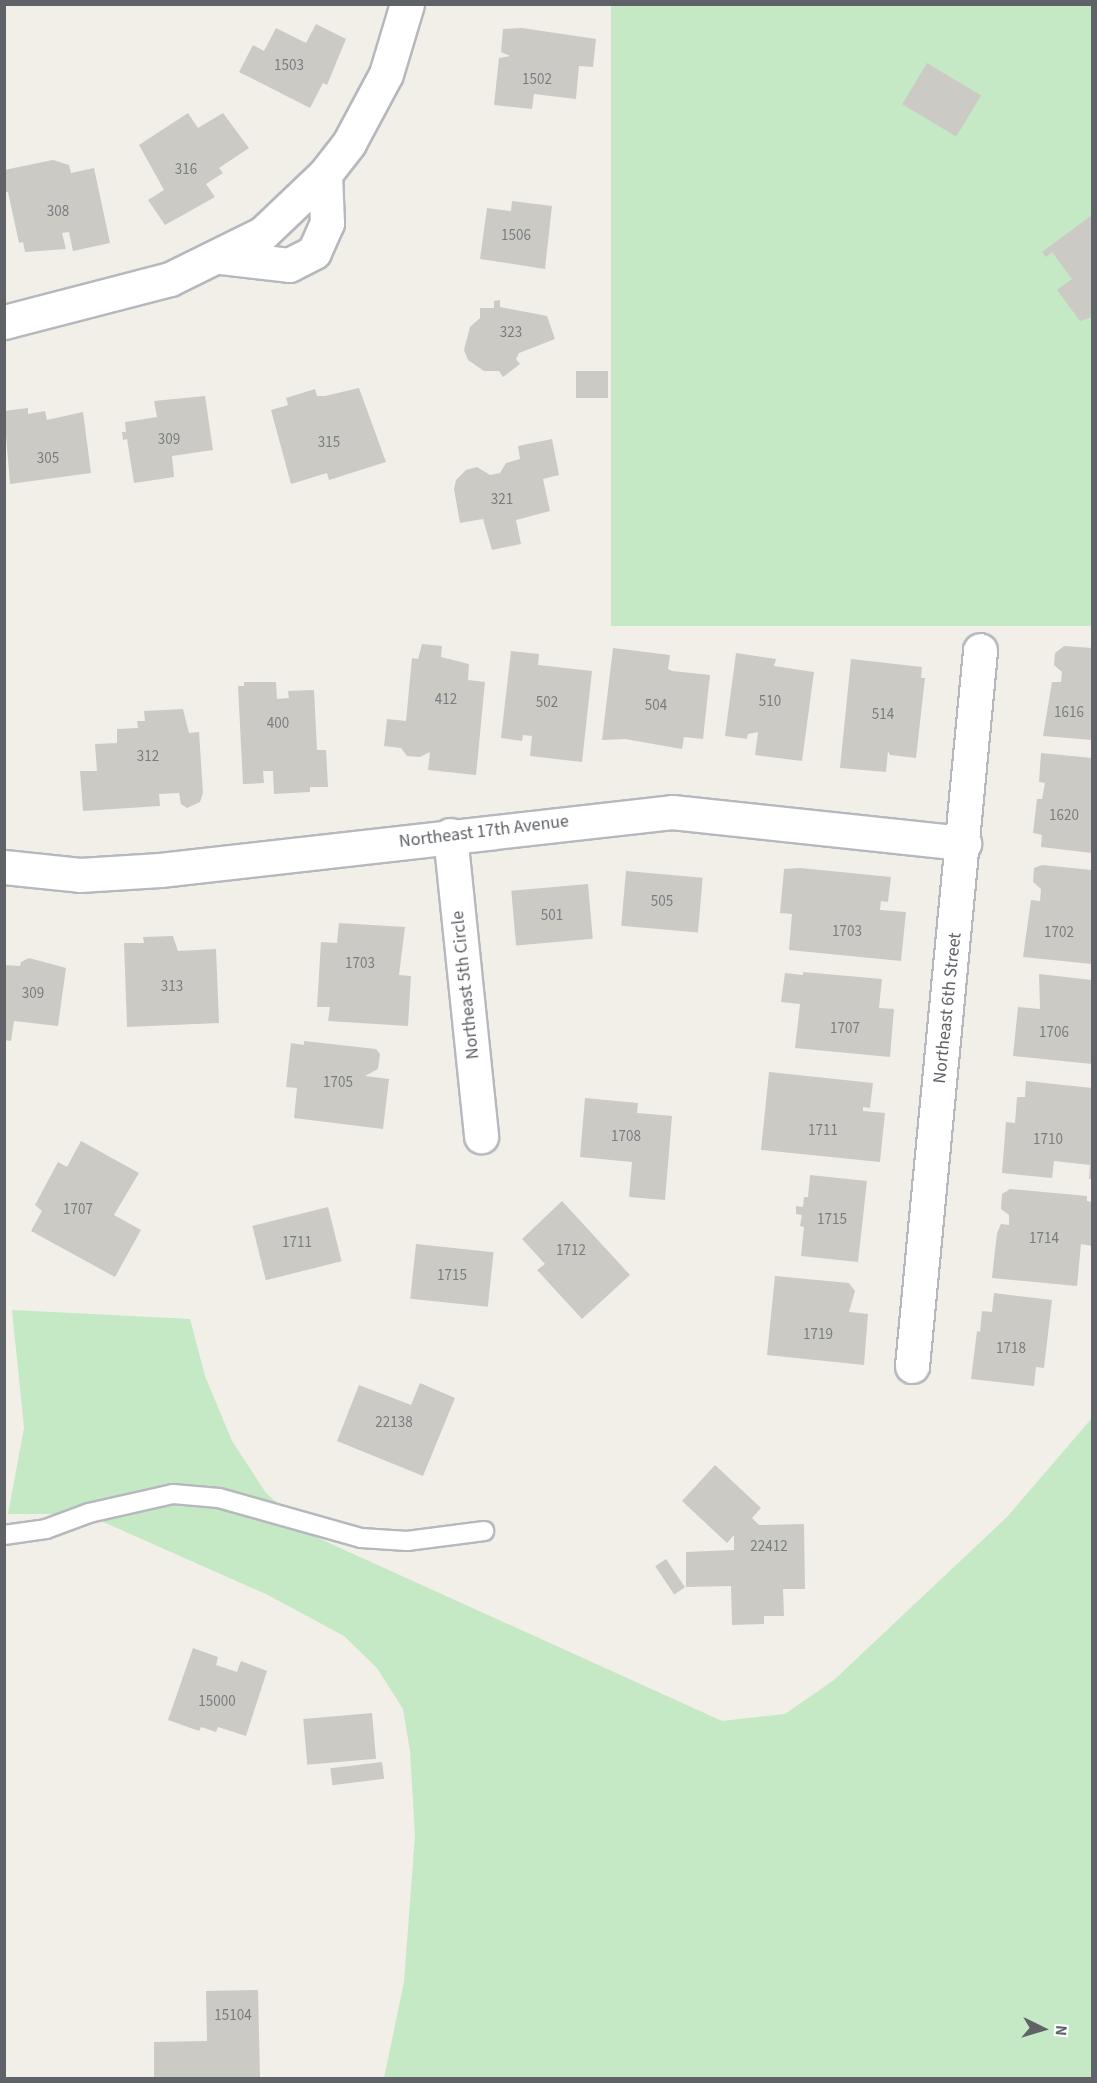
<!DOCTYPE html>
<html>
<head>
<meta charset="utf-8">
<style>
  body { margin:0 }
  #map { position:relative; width:1097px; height:2083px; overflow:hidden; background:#f1efe8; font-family:"Source Sans 3",sans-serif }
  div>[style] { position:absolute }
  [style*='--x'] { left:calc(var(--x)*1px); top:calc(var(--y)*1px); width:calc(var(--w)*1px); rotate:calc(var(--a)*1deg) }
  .green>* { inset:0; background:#c5e8c5; transform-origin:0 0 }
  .building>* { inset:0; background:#cccac5; transform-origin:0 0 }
  .roads { filter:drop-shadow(2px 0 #b5b8bc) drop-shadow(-2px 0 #b5b8bc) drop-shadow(0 2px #b5b8bc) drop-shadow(0 -2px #b5b8bc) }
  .lane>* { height:18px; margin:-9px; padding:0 9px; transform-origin:9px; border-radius:9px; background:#fff }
  .street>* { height:33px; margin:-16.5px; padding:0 16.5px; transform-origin:16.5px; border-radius:16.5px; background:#fff }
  span { translate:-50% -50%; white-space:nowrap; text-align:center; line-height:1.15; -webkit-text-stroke:4.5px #fff; paint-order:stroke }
  .number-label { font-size:15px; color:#7a7d7f }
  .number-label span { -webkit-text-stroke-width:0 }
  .street-label { font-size:18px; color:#5f6368 }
  .frame { position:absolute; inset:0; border:6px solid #5f6368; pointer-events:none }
  .north { position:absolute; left:1013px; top:1999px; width:60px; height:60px; -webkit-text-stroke:4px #fff; paint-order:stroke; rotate:95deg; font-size:16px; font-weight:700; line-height:24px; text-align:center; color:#5f6368 }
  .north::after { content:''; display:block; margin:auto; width:21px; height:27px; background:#5f6368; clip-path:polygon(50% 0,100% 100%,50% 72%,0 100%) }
</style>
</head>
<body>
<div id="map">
  <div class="green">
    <div style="left:611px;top:5px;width:481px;height:621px"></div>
    <div style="clip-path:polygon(12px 1310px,190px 1319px,205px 1376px,232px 1441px,266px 1493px,318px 1538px,722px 1721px,785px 1714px,834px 1680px,1007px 1517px,1092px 1418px,1092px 2078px,384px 2078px,404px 1982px,415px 1835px,410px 1751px,403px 1709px,377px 1668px,344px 1636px,268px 1595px,101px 1521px,51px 1514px,8px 1514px,24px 1428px)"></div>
  </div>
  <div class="building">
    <div style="clip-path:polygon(316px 24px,346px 39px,327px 85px,323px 83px,310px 108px,239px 72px,253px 45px,264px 51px,276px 28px,306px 43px)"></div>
    <div style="clip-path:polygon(522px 28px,596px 39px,593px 67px,579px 66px,576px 99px,534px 94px,532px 109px,494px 105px,499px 58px,510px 56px,501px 52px,503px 29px)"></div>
    <div style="left:927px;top:63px;width:63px;height:48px;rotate:31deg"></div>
    <div style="clip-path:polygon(188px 113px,198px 128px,223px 113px,249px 148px,219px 168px,223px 173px,206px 184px,215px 197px,165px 225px,148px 200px,164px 190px,139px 145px)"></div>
    <div style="clip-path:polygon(53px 160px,69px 165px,71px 173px,94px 168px,110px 243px,73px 251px,69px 232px,62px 233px,66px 249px,25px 252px,23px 242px,19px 243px,8px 192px,5px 192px,4px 170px)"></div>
    <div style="clip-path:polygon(512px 201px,552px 206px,545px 269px,480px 259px,487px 208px,511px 211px)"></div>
    <div style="clip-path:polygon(1092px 215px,1092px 317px,1080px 321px,1057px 290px,1072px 279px,1052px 252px,1046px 257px,1042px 252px)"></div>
    <div style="clip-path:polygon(500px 300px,500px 307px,547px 316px,555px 339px,519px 353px,516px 359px,520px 364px,503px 377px,499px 371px,484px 371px,468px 360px,464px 350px,470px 327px,480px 318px,480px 308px,494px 308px,494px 301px)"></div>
    <div style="left:576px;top:371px;width:32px;height:27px"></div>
    <div style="clip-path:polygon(359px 388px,386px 462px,329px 480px,327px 473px,291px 484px,271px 410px,288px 405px,286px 398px,315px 389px,317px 396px,325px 396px)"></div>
    <div style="clip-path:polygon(205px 396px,213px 450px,172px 456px,174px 477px,134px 483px,127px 439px,123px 440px,122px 432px,126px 432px,125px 422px,157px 417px,154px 401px)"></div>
    <div style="clip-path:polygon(28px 408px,28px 414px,45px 411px,47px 420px,83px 412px,91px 473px,10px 484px,4px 411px)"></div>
    <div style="clip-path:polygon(552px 439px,559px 475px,543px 479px,550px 511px,516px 520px,521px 544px,492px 550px,483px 519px,460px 523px,454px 489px,456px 480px,466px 470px,477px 467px,490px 475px,500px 473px,506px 463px,520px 459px,518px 446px)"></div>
    <div style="clip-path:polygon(422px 644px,442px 646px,441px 657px,469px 664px,468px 680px,485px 682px,476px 775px,428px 770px,430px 752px,420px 757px,407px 756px,401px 748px,384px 746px,387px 719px,406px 721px,412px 658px,418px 659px)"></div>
    <div style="clip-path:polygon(1064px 646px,1092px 648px,1092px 740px,1043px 736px,1052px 682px,1061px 682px,1062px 672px,1054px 665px,1055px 653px)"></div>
    <div style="clip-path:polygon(613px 648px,670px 655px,668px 669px,672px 671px,710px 675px,703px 739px,684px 737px,682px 749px,625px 739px,602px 740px)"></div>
    <div style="clip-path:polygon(511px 651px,539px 654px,538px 665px,592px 671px,582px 762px,530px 756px,532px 736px,523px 735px,522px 741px,501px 738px)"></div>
    <div style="clip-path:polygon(736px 653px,776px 659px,774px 666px,814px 672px,802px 761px,755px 755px,758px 732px,748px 734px,747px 739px,725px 736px)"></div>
    <div style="clip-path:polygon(851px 659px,922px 667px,921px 678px,925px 678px,916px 758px,890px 755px,888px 751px,886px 772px,840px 768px)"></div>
    <div style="clip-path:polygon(244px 682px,276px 682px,277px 699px,289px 698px,288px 691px,314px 690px,317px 750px,326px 750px,328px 787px,310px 787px,310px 792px,274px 794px,273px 771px,263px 771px,264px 783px,243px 784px,238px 686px,244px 686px)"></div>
    <div style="clip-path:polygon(183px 709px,189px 733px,199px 732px,203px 793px,200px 802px,187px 808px,181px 804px,179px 793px,159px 794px,160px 806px,83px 811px,80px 771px,97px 771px,95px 744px,117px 743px,117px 729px,138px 728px,137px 721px,145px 721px,144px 711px)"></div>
    <div style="clip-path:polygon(1041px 753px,1092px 758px,1092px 853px,1041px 847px,1042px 835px,1033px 833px,1037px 799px,1042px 799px,1045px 783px,1039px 782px)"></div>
    <div style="clip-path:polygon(1042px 865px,1092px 870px,1092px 964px,1023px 957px,1031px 900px,1040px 901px,1041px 889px,1033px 882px,1034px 868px)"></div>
    <div style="clip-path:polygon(800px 868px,891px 877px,888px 902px,881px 901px,880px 910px,906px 912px,901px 961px,789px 950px,792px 914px,780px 913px,784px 869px)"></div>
    <div style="left:626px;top:871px;width:77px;height:55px;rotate:5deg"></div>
    <div style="left:588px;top:884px;width:55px;height:77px;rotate:85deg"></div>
    <div style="clip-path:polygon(339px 923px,405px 927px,399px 975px,411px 976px,408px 1026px,328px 1021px,330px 1007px,317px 1007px,321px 942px,337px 943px)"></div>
    <div style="clip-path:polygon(173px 936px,178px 951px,216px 949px,219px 1023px,127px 1027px,124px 943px,144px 943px,143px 937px)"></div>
    <div style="clip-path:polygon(29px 958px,66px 968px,58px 1026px,14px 1021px,11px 1041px,4px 1040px,4px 965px,20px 966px,21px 962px)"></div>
    <div style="clip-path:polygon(803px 972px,882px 979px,879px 1008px,894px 1009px,890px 1057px,795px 1048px,800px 1004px,781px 1002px,785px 973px,803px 975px)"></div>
    <div style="clip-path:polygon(1039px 974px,1092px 980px,1092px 1064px,1013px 1056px,1018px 1007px,1040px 1009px)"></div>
    <div style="clip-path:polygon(304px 1041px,376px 1049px,380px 1054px,378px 1069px,365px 1076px,389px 1079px,383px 1129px,294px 1118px,297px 1088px,286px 1087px,291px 1043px,304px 1045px)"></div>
    <div style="clip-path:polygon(769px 1072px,873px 1083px,870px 1108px,863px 1107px,863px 1111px,885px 1113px,880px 1162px,761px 1150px)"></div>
    <div style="clip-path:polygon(1026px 1081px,1092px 1088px,1092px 1179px,1089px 1179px,1090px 1165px,1054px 1161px,1052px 1178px,1002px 1173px,1006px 1122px,1015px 1123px,1017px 1097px,1025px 1097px)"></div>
    <div style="clip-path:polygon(585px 1098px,638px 1103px,637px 1113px,672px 1116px,665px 1200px,629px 1197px,632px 1162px,580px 1157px)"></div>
    <div style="clip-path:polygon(81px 1141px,139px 1173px,114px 1215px,141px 1230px,115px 1277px,31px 1231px,42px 1211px,35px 1205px,58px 1162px,67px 1167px)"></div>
    <div style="clip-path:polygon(810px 1175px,867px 1181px,858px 1262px,801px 1256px,804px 1227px,800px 1226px,802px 1215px,796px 1214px,796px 1206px,803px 1207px,804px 1197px,808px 1197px)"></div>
    <div style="clip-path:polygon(1010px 1189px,1087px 1196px,1087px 1201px,1092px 1202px,1092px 1246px,1081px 1244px,1077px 1286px,992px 1278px,997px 1233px,1001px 1224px,1009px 1225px,1009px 1215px,1001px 1209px,1002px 1194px)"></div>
    <div style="clip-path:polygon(562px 1201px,630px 1275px,582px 1319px,537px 1270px,545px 1264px,522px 1239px)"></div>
    <div style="left:328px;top:1207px;width:56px;height:78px;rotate:76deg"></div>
    <div style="left:416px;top:1244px;width:78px;height:55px;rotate:6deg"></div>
    <div style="clip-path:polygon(775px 1276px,849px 1283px,855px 1291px,849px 1312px,868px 1314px,864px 1365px,767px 1355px)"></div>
    <div style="clip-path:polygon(994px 1293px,1052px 1300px,1044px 1368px,1036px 1367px,1034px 1386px,971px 1379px,977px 1331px,980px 1332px,982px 1311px,992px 1312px)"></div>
    <div style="clip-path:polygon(420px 1383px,455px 1398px,423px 1476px,337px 1441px,359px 1385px,411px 1405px)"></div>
    <div style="clip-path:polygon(715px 1465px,761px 1508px,752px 1518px,759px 1525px,804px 1524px,805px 1589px,783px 1589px,784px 1616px,764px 1616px,764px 1624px,732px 1625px,731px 1586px,686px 1587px,686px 1552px,734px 1550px,734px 1535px,727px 1543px,682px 1501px)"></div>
    <div style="left:666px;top:1559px;width:34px;height:13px;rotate:56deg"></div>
    <div style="clip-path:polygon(193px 1648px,218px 1657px,216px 1665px,237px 1672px,241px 1661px,267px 1671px,246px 1736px,218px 1727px,216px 1732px,201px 1727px,199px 1731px,168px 1720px)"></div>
    <div style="left:372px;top:1713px;width:46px;height:69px;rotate:85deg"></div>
    <div style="left:382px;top:1762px;width:17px;height:52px;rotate:83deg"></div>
    <div style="clip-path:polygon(258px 1990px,260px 2078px,154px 2078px,154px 2042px,207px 2041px,206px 1991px)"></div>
  </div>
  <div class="roads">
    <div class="lane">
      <div style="--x:4;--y:1535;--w:42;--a:-8.1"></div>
      <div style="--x:46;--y:1529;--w:46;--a:-20.4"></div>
      <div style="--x:89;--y:1513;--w:86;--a:-12.7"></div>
      <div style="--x:173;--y:1494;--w:46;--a:5"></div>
      <div style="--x:219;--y:1498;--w:148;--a:15.7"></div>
      <div style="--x:361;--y:1538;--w:46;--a:3.7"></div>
      <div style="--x:407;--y:1541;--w:78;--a:-7.4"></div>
    </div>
    <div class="street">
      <div style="--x:221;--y:257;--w:68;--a:6.7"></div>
      <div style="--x:289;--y:265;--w:28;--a:-27"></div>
      <div style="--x:314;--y:252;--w:32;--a:-66"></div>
      <div style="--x:327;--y:223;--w:49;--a:-92.3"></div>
      <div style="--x:4;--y:322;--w:171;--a:-14.5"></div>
      <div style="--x:170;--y:279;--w:104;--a:-26.3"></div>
      <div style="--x:263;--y:233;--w:86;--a:-43.6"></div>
      <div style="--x:325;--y:174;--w:39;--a:-52"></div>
      <div style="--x:349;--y:143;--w:78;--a:-61.8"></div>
      <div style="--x:386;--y:74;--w:73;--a:-73.3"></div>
      <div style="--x:450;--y:835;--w:303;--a:84.1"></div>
      <div style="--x:4;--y:867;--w:76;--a:6"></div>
      <div style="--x:80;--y:875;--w:80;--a:-3.6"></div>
      <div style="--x:160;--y:870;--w:515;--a:-6.46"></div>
      <div style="--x:672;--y:812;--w:294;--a:6.1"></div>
      <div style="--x:912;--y:1366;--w:719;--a:-84.57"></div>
    </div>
  </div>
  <div class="number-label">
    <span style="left:289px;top:66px">1503</span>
    <span style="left:537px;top:80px">1502</span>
    <span style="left:186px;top:170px">316</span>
    <span style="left:58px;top:212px">308</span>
    <span style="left:516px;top:236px">1506</span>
    <span style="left:511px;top:333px">323</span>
    <span style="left:169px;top:440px">309</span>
    <span style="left:329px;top:443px">315</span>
    <span style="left:48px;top:459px">305</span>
    <span style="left:502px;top:500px">321</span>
    <span style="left:446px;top:700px">412</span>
    <span style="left:770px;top:702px">510</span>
    <span style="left:547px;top:703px">502</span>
    <span style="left:656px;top:706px">504</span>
    <span style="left:1069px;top:713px">1616</span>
    <span style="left:883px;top:715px">514</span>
    <span style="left:278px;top:724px">400</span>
    <span style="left:148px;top:757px">312</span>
    <span style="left:1064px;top:816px">1620</span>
    <span style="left:662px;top:902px">505</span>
    <span style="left:552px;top:916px">501</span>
    <span style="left:847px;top:932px">1703</span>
    <span style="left:1059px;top:933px">1702</span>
    <span style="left:360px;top:964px">1703</span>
    <span style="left:172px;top:987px">313</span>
    <span style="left:33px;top:994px">309</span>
    <span style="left:845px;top:1029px">1707</span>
    <span style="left:1054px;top:1033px">1706</span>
    <span style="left:338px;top:1083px">1705</span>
    <span style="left:823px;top:1131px">1711</span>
    <span style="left:626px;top:1137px">1708</span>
    <span style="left:1048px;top:1140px">1710</span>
    <span style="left:78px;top:1210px">1707</span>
    <span style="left:832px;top:1220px">1715</span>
    <span style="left:1044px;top:1239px">1714</span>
    <span style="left:297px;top:1243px">1711</span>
    <span style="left:571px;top:1251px">1712</span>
    <span style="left:452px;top:1276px">1715</span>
    <span style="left:818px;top:1335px">1719</span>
    <span style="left:1011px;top:1349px">1718</span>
    <span style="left:394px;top:1423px">22138</span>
    <span style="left:769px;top:1547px">22412</span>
    <span style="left:217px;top:1702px">15000</span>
    <span style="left:233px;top:2016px">15104</span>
  </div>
  <div class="street-label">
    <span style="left:484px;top:832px;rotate:-7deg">Northeast 17th Avenue</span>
    <span style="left:466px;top:985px;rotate:-96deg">Northeast 5th Circle</span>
    <span style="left:948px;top:1008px;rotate:-84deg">Northeast 6th Street</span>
  </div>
  <div class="frame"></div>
  <div class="north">N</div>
</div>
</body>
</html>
